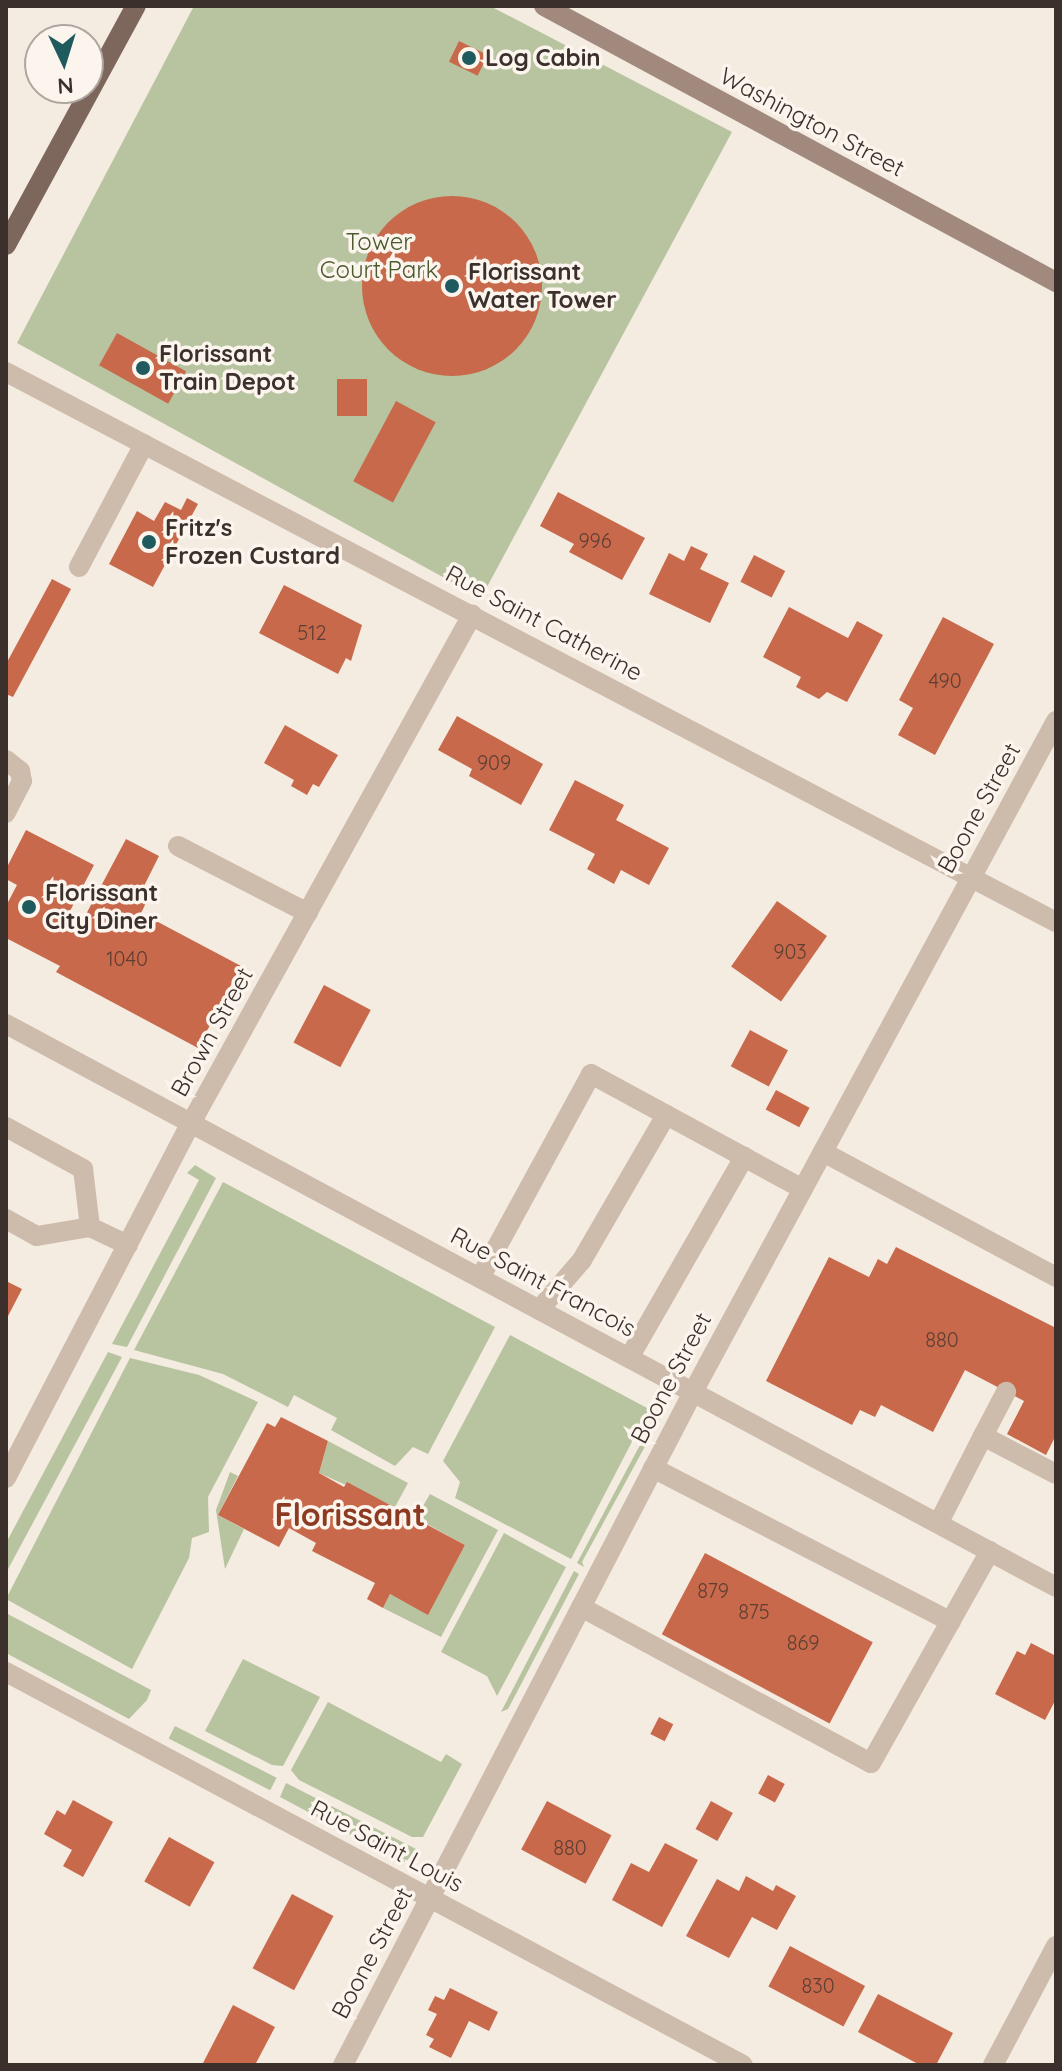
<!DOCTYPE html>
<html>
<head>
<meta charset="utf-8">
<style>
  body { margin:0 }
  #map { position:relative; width:1062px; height:2071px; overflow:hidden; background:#f4ebe1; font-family:Quicksand,sans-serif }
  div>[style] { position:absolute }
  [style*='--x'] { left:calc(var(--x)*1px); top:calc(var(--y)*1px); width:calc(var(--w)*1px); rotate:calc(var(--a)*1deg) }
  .green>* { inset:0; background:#b8c4a0; transform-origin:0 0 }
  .building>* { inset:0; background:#c8694b; transform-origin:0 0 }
  .round { border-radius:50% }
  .service>* { height:20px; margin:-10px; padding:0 10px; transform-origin:10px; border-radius:10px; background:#cdbbac }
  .minor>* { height:20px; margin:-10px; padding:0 10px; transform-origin:10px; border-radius:10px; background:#cdbbac }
  .secondary>* { height:20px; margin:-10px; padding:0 10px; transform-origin:10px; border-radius:10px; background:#a18a7d }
  .primary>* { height:20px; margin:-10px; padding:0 10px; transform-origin:10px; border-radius:10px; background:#7d675c }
  .dots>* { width:22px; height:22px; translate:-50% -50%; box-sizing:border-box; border:4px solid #fbf5ee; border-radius:50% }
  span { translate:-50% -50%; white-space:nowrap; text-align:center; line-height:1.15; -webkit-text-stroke:7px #fbf5ee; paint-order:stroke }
  .number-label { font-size:20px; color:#5e3e33 }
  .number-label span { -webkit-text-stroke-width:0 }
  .poi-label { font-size:24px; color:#3b302b; font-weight:700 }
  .left { translate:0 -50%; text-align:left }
  .street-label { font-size:24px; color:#3b302b }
  .park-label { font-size:24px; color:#4a5a2e }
  .district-label { font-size:32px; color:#8c3b22; font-weight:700 }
  .frame { position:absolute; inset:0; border:8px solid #3b302b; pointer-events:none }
  .north { position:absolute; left:24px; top:24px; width:80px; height:80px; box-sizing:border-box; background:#fbf5ee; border:2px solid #aea6a0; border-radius:50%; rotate:176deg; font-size:22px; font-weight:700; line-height:32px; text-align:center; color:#3b302b }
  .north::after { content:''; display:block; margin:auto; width:28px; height:36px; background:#1f5a5e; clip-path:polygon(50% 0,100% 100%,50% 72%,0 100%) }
</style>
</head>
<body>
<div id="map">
  <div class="green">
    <div style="clip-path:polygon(194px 6px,490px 6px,732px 132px,481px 598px,17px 343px)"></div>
    <div style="clip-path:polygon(195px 1165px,216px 1178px,127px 1347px,112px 1344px,199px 1180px,187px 1173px)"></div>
    <div style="clip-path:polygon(223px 1182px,495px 1327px,428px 1454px,413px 1447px,395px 1466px,331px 1430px,337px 1418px,294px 1395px,288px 1407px,223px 1374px,134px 1350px)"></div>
    <div style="clip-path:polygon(510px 1335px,649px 1409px,571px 1559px,455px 1498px,460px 1482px,443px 1461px)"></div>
    <div style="clip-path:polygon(108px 1352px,122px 1357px,6px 1573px,6px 1543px)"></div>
    <div style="clip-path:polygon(130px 1358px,199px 1375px,258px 1402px,208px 1497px,209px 1532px,192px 1538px,189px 1558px,132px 1669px,6px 1599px)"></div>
    <div style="clip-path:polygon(656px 1415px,661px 1417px,582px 1562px,584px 1567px,577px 1563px)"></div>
    <div style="clip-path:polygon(328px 1441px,408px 1483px,395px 1507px,319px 1473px)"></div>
    <div style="clip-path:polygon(230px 1472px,238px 1476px,218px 1515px,244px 1529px,225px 1569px,216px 1510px)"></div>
    <div style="clip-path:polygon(430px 1494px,498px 1530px,441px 1637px,383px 1608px,390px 1594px,428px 1614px,465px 1545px,416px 1518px)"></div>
    <div style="clip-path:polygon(504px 1533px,566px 1567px,497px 1696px,487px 1676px,441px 1652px)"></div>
    <div style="clip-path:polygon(574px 1571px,579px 1574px,508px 1709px,501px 1712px)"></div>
    <div style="clip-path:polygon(6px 1613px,151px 1690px,147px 1700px,129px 1719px,6px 1653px)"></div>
    <div style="clip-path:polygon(243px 1659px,320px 1697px,283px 1766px,272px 1765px,205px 1731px)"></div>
    <div style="clip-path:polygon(328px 1702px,441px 1762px,446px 1754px,462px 1764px,423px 1837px,412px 1837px,299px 1780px,291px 1770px)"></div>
    <div style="left:175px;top:1726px;width:114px;height:14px;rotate:27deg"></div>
    <div style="clip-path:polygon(286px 1783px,416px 1849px,406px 1862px,400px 1861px,280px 1797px)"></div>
  </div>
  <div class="building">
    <div style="left:459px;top:41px;width:32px;height:23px;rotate:26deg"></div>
    <div class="round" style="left:362px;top:196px;width:180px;height:180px"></div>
    <div style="left:117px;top:333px;width:79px;height:37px;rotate:29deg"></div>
    <div style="left:337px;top:379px;width:30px;height:37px"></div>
    <div style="left:396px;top:401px;width:45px;height:91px;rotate:28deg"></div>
    <div style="clip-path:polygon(558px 492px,645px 538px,622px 580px,569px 552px,574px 544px,540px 526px)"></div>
    <div style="clip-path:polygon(187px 498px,198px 504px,153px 587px,109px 564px,137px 511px,154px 521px,165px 502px,181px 510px)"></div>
    <div style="clip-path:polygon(691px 546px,708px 554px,700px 569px,729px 583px,710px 623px,649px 594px,669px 553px,684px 561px)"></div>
    <div style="left:754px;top:555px;width:35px;height:30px;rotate:27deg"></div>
    <div style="clip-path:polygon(52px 579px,71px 589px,13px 697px,6px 694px,6px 664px)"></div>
    <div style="clip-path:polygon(284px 585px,362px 625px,351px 661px,346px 658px,338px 674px,259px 633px)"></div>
    <div style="clip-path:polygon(789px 607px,848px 638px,857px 621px,883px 635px,847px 702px,827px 692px,819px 699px,796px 687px,801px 677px,763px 657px)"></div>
    <div style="clip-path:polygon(943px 617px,994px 644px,935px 755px,898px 735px,913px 708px,899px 700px)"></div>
    <div style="clip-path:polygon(457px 716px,543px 764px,521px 805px,469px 776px,472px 769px,438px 750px)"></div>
    <div style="clip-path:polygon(285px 725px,338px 755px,319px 787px,313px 784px,307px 795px,291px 786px,294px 780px,264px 763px)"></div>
    <div style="clip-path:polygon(575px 780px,624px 805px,616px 820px,669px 848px,649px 885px,621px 870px,614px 884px,587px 869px,595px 854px,549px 830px)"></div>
    <div style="clip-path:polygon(26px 830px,94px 865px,70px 911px,84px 918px,126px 839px,159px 856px,141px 892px,149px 897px,141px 913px,241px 966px,198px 1048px,56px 972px,60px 966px,6px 938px,6px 906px,17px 885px,6px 879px,6px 869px)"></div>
    <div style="left:777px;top:901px;width:61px;height:80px;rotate:35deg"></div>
    <div style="left:324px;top:985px;width:53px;height:65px;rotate:28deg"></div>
    <div style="left:750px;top:1030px;width:43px;height:41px;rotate:28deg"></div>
    <div style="left:776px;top:1090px;width:38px;height:22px;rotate:28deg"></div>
    <div style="clip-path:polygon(896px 1247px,1056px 1328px,1056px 1435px,1046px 1455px,1007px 1434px,1024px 1401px,965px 1370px,933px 1432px,881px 1405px,875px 1417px,860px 1410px,852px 1425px,766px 1381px,829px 1257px,869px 1277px,878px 1259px,887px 1264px)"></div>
    <div style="clip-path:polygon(6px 1281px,22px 1289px,6px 1320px)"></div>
    <div style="clip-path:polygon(281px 1417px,328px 1441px,319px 1473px,344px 1487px,347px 1482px,465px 1545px,428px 1615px,390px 1594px,383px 1608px,367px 1599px,375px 1583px,312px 1551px,316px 1543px,289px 1528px,279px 1547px,218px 1515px,267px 1423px,275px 1427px)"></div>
    <div style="left:705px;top:1553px;width:190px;height:92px;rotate:28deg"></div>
    <div style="clip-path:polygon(1031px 1643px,1056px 1656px,1056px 1699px,1045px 1720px,995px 1694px,1017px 1651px,1025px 1655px)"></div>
    <div style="left:659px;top:1717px;width:16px;height:19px;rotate:27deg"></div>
    <div style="left:768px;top:1775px;width:19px;height:21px;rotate:28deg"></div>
    <div style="clip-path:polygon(73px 1800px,113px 1822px,83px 1877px,63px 1866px,72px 1850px,44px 1834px,57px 1810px,65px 1815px)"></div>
    <div style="left:547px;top:1801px;width:73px;height:55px;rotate:28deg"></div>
    <div style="left:711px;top:1801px;width:25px;height:32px;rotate:29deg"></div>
    <div style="left:169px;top:1837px;width:52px;height:51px;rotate:29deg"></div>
    <div style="clip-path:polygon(665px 1843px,698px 1860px,662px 1927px,612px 1900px,631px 1863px,649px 1872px)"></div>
    <div style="clip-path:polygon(746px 1876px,773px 1891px,776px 1885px,796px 1896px,777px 1930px,752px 1917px,729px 1958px,686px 1936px,717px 1879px,739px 1891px)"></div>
    <div style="left:292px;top:1894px;width:47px;height:84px;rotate:28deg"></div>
    <div style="left:790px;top:1946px;width:85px;height:46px;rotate:28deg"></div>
    <div style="clip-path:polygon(450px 1988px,498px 2012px,489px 2031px,469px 2021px,451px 2058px,429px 2047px,434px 2039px,426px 2035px,437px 2014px,428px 2010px,435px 1996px,444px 2000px)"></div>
    <div style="clip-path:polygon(878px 1994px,953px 2033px,936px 2065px,920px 2065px,858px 2032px)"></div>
    <div style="clip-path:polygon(233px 2005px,275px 2027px,255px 2065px,202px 2065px)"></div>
  </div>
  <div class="service">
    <div style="--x:79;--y:567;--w:139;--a:-62.1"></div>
    <div style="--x:6;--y:760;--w:18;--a:38"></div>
    <div style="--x:20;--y:771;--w:10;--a:79"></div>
    <div style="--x:22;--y:781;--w:36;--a:117"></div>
    <div style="--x:178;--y:846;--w:146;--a:27.3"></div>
    <div style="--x:6;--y:1127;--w:88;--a:28.6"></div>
    <div style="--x:83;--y:1169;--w:58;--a:83.1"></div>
    <div style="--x:90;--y:1227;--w:42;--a:25.3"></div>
    <div style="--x:823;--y:1152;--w:264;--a:28.2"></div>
    <div style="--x:6;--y:1219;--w:35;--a:29"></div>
    <div style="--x:37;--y:1236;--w:54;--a:-9.6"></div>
    <div style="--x:480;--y:1278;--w:232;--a:-61.4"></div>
    <div style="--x:591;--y:1074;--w:241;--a:28.5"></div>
    <div style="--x:539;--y:1310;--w:66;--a:-49.3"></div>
    <div style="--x:582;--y:1260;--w:168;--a:-59.9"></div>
    <div style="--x:629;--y:1358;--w:232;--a:-60.2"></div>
    <div style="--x:983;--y:1436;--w:50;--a:-62.4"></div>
    <div style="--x:653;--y:1468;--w:335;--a:27.3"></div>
    <div style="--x:939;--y:1522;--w:97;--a:-62.9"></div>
    <div style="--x:983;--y:1436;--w:82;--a:27.5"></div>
    <div style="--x:581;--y:1607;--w:329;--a:28.3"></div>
    <div style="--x:871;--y:1763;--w:243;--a:-60.7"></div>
  </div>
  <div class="minor">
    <div style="--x:6;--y:372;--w:1185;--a:27.65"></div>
    <div style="--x:6;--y:1024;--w:1191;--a:28.2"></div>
    <div style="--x:6;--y:1478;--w:400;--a:-62.5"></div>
    <div style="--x:191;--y:1123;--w:581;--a:-61.05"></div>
    <div style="--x:6;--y:1672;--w:835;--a:28.07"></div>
    <div style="--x:343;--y:2065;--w:759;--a:-62.52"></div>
    <div style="--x:693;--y:1392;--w:763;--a:-61.59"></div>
    <div style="--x:993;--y:2065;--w:135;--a:-62.1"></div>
  </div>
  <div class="secondary">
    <div style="--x:544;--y:6;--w:582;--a:28.33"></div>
  </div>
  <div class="primary">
    <div style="--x:6;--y:245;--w:272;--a:-61.5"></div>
  </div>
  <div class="dots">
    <div style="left:469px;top:58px;background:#1f5a5e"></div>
    <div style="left:452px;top:286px;background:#1f5a5e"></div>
    <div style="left:143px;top:368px;background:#1f5a5e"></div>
    <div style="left:149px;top:542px;background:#1f5a5e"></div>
    <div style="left:29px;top:907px;background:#1f5a5e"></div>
  </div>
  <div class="number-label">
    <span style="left:595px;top:540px">996</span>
    <span style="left:312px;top:632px">512</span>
    <span style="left:945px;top:680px">490</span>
    <span style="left:494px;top:762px">909</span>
    <span style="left:790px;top:951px">903</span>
    <span style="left:127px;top:958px">1040</span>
    <span style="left:942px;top:1339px">880</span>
    <span style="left:713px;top:1590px">879</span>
    <span style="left:754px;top:1611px">875</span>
    <span style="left:803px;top:1642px">869</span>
    <span style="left:570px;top:1847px">880</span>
    <span style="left:818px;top:1985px">830</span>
  </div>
  <div class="poi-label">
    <span class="left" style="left:485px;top:58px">Log Cabin</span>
    <span class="left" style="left:468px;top:286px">Florissant<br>Water Tower</span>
    <span class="left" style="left:159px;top:368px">Florissant<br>Train Depot</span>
    <span class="left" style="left:165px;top:542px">Fritz's<br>Frozen Custard</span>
    <span class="left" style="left:45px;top:907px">Florissant<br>City Diner</span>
  </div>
  <div class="street-label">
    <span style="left:812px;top:122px;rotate:28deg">Washington Street</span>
    <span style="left:544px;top:623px;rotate:28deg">Rue Saint Catherine</span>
    <span style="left:979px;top:808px;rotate:-61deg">Boone Street</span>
    <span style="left:212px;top:1032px;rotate:-61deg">Brown Street</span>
    <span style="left:543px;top:1282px;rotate:28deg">Rue Saint Francois</span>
    <span style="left:671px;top:1378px;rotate:-62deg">Boone Street</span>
    <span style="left:387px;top:1846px;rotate:28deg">Rue Saint Louis</span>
    <span style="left:372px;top:1953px;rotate:-62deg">Boone Street</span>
  </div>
  <div class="park-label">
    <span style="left:379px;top:256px">Tower<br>Court Park</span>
  </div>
  <div class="district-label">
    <span style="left:350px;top:1514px">Florissant</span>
  </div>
  <div class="frame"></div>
  <div class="north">N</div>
</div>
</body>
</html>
